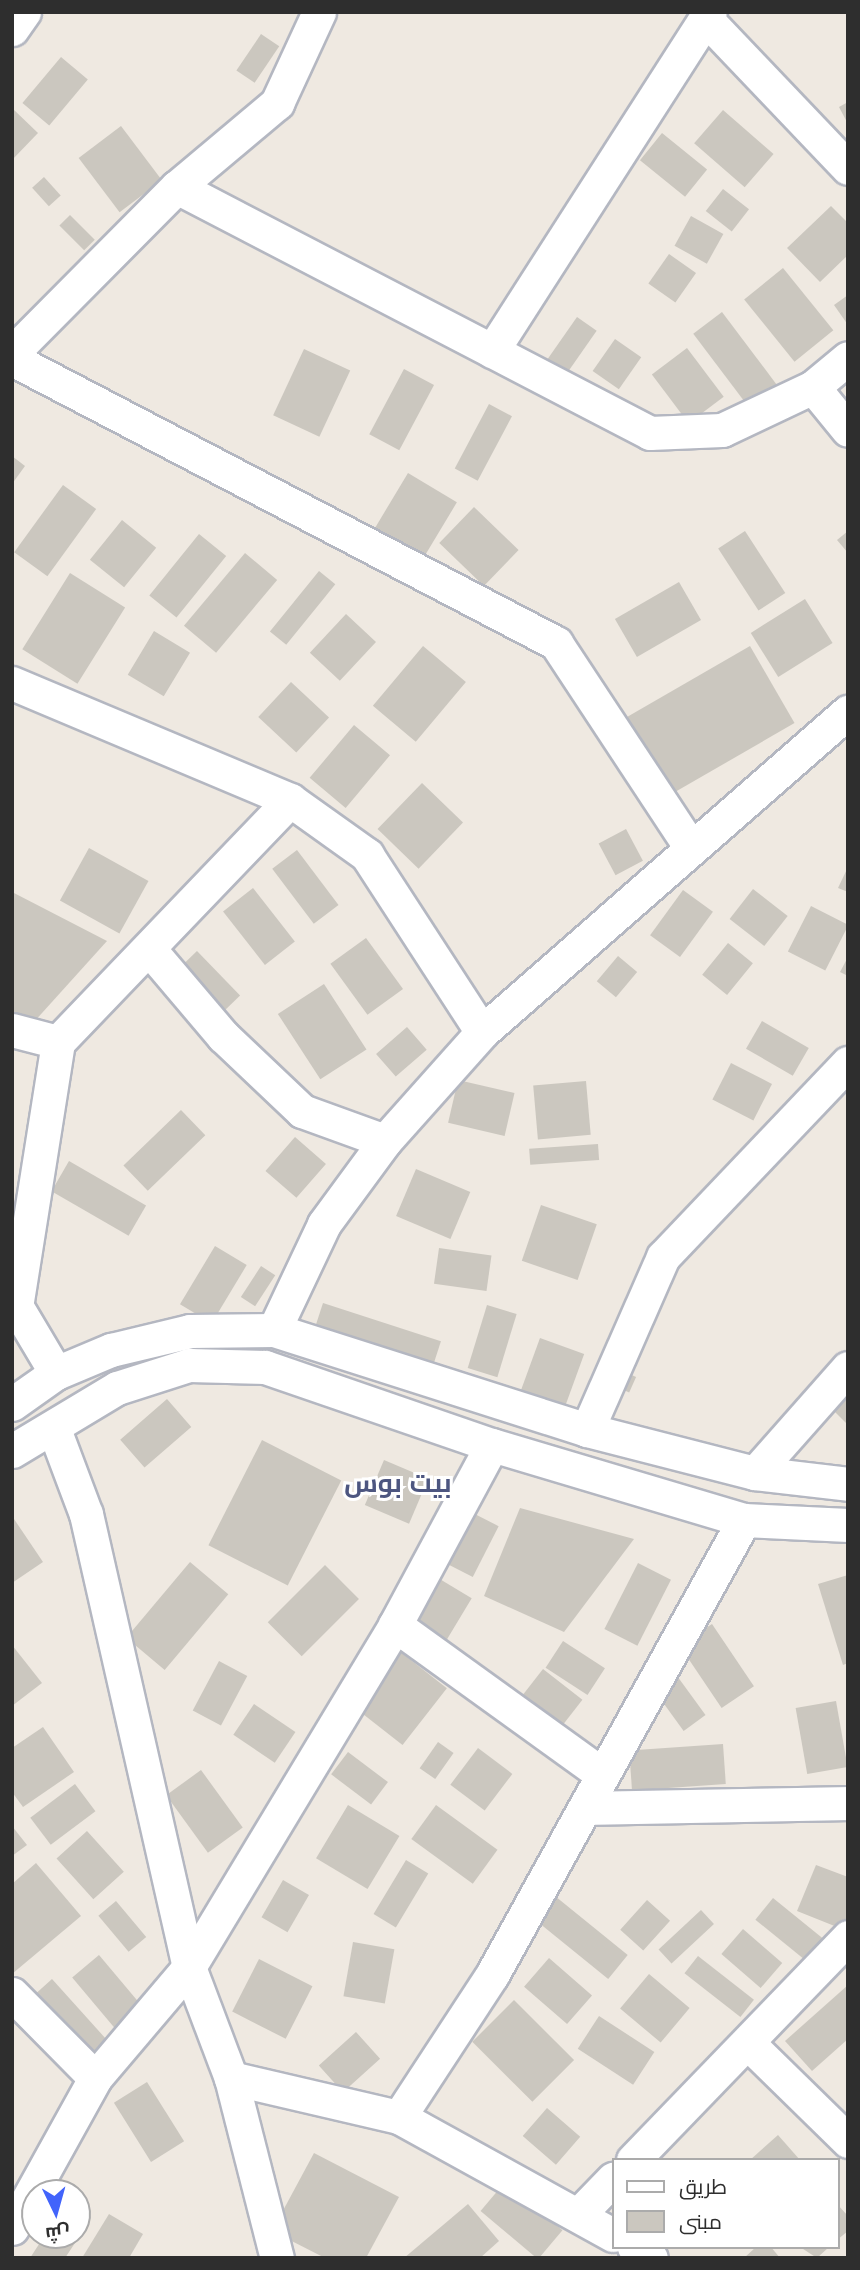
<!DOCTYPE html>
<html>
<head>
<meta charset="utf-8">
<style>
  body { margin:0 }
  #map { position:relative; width:860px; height:2270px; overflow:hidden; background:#efe9e1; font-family:Jost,Cairo,sans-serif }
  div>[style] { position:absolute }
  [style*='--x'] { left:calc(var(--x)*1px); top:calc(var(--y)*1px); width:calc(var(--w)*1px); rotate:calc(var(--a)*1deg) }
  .building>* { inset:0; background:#cbc7bf; transform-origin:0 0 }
  .roads { filter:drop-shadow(2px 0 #b4b7c1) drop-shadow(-2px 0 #b4b7c1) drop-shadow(0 2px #b4b7c1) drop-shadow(0 -2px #b4b7c1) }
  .minor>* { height:33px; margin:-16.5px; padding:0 16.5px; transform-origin:16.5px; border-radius:16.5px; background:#fff }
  span { translate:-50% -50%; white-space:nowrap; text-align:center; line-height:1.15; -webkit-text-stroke:6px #fff; paint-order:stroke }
  .district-label { font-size:26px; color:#4d5680; font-weight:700 }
  .frame { position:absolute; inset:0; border:14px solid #2e2e2e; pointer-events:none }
  .legend { position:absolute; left:612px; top:2158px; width:228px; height:91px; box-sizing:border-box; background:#fff; border:2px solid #ababab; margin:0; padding:9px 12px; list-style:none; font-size:21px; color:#2e2e2e }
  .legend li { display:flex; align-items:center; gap:14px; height:35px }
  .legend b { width:35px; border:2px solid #ababab }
  .north { position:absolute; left:21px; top:2179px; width:70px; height:70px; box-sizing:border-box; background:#fff; border:2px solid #ababab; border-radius:50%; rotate:175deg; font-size:19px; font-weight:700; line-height:28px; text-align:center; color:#2e2e2e }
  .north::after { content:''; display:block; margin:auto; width:24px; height:32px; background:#4264fb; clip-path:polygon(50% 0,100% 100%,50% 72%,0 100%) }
</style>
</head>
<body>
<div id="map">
  <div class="building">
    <div style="left:261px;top:34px;width:22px;height:44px;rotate:34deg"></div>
    <div style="left:61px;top:57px;width:35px;height:60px;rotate:40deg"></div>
    <div style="clip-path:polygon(848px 102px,848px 124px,839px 107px)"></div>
    <div style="clip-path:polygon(12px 108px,38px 133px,12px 160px)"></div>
    <div style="left:723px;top:110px;width:67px;height:44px;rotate:41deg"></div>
    <div style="left:121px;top:126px;width:68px;height:53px;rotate:53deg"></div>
    <div style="left:662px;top:133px;width:58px;height:35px;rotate:39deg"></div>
    <div style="left:44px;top:177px;width:25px;height:16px;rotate:48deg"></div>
    <div style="left:723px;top:189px;width:33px;height:28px;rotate:38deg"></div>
    <div style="clip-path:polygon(831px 206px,848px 223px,848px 255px,820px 282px,787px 248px)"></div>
    <div style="left:70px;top:215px;width:35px;height:15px;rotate:45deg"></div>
    <div style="left:691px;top:216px;width:37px;height:34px;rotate:29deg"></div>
    <div style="left:669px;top:254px;width:33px;height:36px;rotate:35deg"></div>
    <div style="left:783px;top:268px;width:80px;height:50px;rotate:51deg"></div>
    <div style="clip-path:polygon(848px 295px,848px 325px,834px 305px)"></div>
    <div style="left:722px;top:312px;width:91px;height:36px;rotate:53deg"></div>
    <div style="left:577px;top:317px;width:24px;height:67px;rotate:35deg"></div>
    <div style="left:615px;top:339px;width:32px;height:39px;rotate:35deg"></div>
    <div style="left:687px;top:348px;width:61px;height:44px;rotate:53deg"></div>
    <div style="left:304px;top:349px;width:51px;height:73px;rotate:25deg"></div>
    <div style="left:404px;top:369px;width:34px;height:74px;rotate:28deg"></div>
    <div style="left:489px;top:404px;width:26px;height:73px;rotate:28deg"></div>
    <div style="clip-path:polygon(12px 456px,25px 466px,12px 484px)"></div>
    <div style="left:408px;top:473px;width:57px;height:69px;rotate:31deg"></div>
    <div style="left:63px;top:485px;width:41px;height:83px;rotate:36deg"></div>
    <div style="left:474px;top:507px;width:62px;height:50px;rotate:44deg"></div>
    <div style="left:122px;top:520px;width:44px;height:51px;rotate:39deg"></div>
    <div style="left:745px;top:531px;width:74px;height:32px;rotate:57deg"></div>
    <div style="clip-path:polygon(848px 531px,848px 553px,837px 540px)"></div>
    <div style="left:199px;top:534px;width:35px;height:79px;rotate:39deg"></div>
    <div style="left:245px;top:553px;width:42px;height:95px;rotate:40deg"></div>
    <div style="left:319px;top:571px;width:21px;height:78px;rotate:39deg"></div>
    <div style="left:70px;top:573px;width:65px;height:90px;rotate:32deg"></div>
    <div style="left:679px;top:582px;width:44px;height:74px;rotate:60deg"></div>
    <div style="left:805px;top:599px;width:52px;height:64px;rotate:58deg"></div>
    <div style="left:346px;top:614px;width:41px;height:53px;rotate:43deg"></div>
    <div style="left:154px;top:631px;width:42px;height:51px;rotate:31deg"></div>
    <div style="left:423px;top:646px;width:56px;height:78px;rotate:40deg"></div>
    <div style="left:750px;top:646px;width:89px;height:146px;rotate:60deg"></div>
    <div style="left:291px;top:682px;width:52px;height:48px;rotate:43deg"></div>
    <div style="left:354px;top:725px;width:47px;height:69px;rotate:40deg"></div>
    <div style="left:422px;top:783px;width:57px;height:64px;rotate:44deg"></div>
    <div style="left:626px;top:829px;width:36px;height:31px;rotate:62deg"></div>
    <div style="left:89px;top:848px;width:68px;height:60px;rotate:29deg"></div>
    <div style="left:297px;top:850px;width:69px;height:31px;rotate:53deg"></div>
    <div style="clip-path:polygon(848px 867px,848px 892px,838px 888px)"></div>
    <div style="left:253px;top:888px;width:68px;height:38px;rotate:52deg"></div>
    <div style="left:753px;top:889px;width:44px;height:38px;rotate:38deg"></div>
    <div style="left:683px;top:890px;width:37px;height:56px;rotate:36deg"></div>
    <div style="clip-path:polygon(14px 893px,107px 941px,33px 1023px,12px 1015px)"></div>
    <div style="left:811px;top:906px;width:42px;height:51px;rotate:27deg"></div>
    <div style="left:366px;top:938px;width:63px;height:44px;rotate:54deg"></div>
    <div style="left:728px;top:943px;width:32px;height:41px;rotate:39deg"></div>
    <div style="left:197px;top:951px;width:62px;height:37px;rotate:46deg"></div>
    <div style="left:618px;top:956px;width:25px;height:33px;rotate:40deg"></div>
    <div style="clip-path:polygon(848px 957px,848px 976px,840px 972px)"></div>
    <div style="left:324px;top:984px;width:78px;height:55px;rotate:57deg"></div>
    <div style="left:762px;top:1021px;width:54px;height:32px;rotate:30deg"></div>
    <div style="left:407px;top:1027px;width:30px;height:41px;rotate:49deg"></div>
    <div style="left:731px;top:1063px;width:46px;height:41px;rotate:27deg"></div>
    <div style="left:458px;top:1080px;width:58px;height:44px;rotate:13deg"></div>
    <div style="left:586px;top:1081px;width:54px;height:53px;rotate:85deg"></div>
    <div style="left:181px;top:1110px;width:35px;height:80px;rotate:46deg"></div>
    <div style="left:295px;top:1137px;width:41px;height:45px;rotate:41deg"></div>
    <div style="left:598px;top:1144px;width:16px;height:69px;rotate:86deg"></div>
    <div style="left:69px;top:1161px;width:89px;height:35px;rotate:30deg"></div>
    <div style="left:416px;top:1169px;width:59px;height:51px;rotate:23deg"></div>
    <div style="left:541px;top:1205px;width:59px;height:59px;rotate:19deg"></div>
    <div style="left:215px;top:1246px;width:37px;height:68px;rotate:31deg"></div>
    <div style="left:439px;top:1248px;width:53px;height:36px;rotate:8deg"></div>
    <div style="left:261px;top:1266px;width:17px;height:37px;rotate:33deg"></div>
    <div style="left:323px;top:1303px;width:124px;height:39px;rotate:18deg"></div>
    <div style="left:487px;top:1305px;width:31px;height:66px;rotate:17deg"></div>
    <div style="left:540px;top:1338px;width:47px;height:74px;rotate:20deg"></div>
    <div style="left:616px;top:1368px;width:22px;height:17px;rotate:24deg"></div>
    <div style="clip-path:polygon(848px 1390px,848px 1425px,830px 1407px)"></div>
    <div style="left:167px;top:1399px;width:37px;height:62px;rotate:49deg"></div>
    <div style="left:262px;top:1440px;width:89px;height:118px;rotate:27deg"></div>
    <div style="left:384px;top:1460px;width:48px;height:49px;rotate:23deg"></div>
    <div style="left:463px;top:1508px;width:40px;height:57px;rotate:27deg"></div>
    <div style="clip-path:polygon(520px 1508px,634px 1539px,564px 1632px,484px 1596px)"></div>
    <div style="clip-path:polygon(12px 1516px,43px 1562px,12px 1583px)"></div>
    <div style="left:190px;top:1562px;width:50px;height:99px;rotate:40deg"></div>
    <div style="left:638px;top:1563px;width:37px;height:74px;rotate:27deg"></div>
    <div style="left:325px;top:1565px;width:48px;height:81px;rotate:45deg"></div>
    <div style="left:428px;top:1572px;width:51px;height:52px;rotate:31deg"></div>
    <div style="clip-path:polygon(848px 1575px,848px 1663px,843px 1665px,818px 1584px)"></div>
    <div style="left:712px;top:1624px;width:75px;height:39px;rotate:56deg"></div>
    <div style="left:563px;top:1641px;width:50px;height:32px;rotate:33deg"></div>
    <div style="clip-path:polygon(12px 1645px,42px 1683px,12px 1706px)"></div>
    <div style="left:398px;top:1650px;width:62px;height:72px;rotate:38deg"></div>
    <div style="left:219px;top:1661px;width:32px;height:56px;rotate:28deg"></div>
    <div style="left:543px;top:1669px;width:50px;height:37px;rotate:38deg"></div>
    <div style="left:672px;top:1669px;width:57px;height:27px;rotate:54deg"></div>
    <div style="left:836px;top:1701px;width:67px;height:41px;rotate:80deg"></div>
    <div style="left:254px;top:1704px;width:50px;height:37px;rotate:34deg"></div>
    <div style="clip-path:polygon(43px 1727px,74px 1772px,23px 1807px,12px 1792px,12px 1748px)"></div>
    <div style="left:438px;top:1742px;width:19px;height:32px;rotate:35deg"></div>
    <div style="left:723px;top:1744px;width:40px;height:94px;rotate:86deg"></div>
    <div style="left:478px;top:1748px;width:43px;height:46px;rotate:37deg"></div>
    <div style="left:348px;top:1752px;width:50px;height:28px;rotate:37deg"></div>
    <div style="left:201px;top:1770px;width:71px;height:43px;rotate:54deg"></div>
    <div style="left:75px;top:1784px;width:34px;height:56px;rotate:53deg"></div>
    <div style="left:348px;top:1805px;width:60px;height:62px;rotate:31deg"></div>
    <div style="left:436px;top:1805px;width:76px;height:42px;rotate:36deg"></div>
    <div style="clip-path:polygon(12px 1826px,27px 1845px,12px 1856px)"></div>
    <div style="left:87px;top:1831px;width:55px;height:41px;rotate:48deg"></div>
    <div style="left:406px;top:1860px;width:26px;height:63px;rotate:31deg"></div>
    <div style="clip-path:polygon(36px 1863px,81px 1916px,12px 1974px,12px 1884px)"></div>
    <div style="clip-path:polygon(816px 1865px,848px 1877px,847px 1931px,797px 1911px)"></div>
    <div style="left:283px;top:1880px;width:30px;height:43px;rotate:30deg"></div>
    <div style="left:550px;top:1892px;width:100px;height:31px;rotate:39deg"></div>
    <div style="left:773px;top:1898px;width:73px;height:28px;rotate:39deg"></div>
    <div style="left:647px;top:1900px;width:31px;height:40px;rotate:42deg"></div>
    <div style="left:116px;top:1901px;width:47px;height:23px;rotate:50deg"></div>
    <div style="left:701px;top:1910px;width:19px;height:58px;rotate:47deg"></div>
    <div style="left:743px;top:1929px;width:52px;height:33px;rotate:41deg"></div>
    <div style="left:353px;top:1942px;width:42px;height:55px;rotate:10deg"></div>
    <div style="left:99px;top:1955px;width:68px;height:35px;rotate:50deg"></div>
    <div style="left:698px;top:1956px;width:71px;height:22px;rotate:38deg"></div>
    <div style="left:549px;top:1958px;width:57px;height:38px;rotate:41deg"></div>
    <div style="left:259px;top:1959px;width:60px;height:59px;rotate:27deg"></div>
    <div style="left:649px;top:1974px;width:53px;height:45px;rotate:40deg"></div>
    <div style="left:52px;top:1979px;width:86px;height:44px;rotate:48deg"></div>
    <div style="clip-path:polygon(848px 1985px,848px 2039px,812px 2071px,785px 2041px)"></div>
    <div style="left:514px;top:2000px;width:85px;height:59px;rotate:45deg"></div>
    <div style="left:599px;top:2016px;width:66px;height:39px;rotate:33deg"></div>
    <div style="left:356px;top:2032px;width:36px;height:50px;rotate:48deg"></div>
    <div style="left:147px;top:2082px;width:70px;height:39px;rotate:58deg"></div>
    <div style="left:547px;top:2108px;width:44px;height:37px;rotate:41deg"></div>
    <div style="clip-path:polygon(778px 2135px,800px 2160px,750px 2160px)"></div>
    <div style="clip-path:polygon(314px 2153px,399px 2197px,366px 2258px,325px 2258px,272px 2231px)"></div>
    <div style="left:505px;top:2182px;width:75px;height:38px;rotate:40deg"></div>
    <div style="clip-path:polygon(468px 2204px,499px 2241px,480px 2258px,404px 2258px)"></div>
    <div style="clip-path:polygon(837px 2204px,848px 2216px,848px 2231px,837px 2240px)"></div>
    <div style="clip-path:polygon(77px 2214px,89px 2222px,65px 2258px,30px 2258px,45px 2235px,77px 2235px)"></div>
    <div style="clip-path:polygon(109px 2214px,143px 2234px,129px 2258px,82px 2258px)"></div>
    <div style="clip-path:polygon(756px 2247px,771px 2247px,780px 2258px,744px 2258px)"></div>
    <div style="clip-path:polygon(800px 2247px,829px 2247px,817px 2258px)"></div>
  </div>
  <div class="roads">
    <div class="minor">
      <div style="--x:707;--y:20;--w:204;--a:46.4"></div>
      <div style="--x:12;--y:29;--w:21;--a:-55"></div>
      <div style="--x:177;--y:187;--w:533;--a:27.48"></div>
      <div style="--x:650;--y:433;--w:72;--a:-2.4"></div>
      <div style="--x:722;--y:430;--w:101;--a:-25.3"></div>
      <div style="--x:813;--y:387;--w:45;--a:-39.6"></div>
      <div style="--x:492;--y:351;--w:403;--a:-57.3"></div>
      <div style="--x:12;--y:353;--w:234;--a:-45.2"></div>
      <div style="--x:177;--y:187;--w:131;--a:-40"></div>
      <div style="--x:277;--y:103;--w:100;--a:-65.2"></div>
      <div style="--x:12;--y:359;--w:614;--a:27.57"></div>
      <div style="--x:556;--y:643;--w:245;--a:56.6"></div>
      <div style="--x:813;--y:387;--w:55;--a:50.9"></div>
      <div style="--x:12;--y:683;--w:302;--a:22.8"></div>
      <div style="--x:290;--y:800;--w:95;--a:35.5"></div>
      <div style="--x:367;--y:855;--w:211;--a:57"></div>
      <div style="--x:150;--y:950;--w:113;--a:49.7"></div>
      <div style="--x:223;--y:1036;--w:109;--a:43.5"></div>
      <div style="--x:302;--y:1111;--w:88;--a:19.9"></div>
      <div style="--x:12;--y:1030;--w:48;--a:14.6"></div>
      <div style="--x:58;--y:1042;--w:335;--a:-46.2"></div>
      <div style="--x:12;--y:1299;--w:86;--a:59.3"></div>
      <div style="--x:17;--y:1301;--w:262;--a:-81"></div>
      <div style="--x:274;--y:1330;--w:117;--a:-64.7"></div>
      <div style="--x:324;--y:1224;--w:103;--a:-53.7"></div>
      <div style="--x:385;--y:1141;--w:146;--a:-48.3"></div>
      <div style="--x:482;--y:1032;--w:486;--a:-41.2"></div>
      <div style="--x:12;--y:1404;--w:54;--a:-35.2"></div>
      <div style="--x:56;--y:1373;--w:60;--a:-22.7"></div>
      <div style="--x:111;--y:1350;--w:81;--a:-13.5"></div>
      <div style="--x:190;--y:1331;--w:84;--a:-0.7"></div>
      <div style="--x:274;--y:1330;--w:329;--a:17.7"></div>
      <div style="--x:587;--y:1430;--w:173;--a:14.4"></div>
      <div style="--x:755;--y:1473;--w:94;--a:6.7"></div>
      <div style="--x:54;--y:1429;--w:91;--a:69.4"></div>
      <div style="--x:86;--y:1514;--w:465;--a:77.2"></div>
      <div style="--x:189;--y:1967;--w:119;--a:69.3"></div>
      <div style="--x:231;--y:2078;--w:186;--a:75.7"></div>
      <div style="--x:587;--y:1430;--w:189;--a:-66.3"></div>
      <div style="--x:663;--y:1257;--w:268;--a:-46.4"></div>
      <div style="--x:12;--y:1451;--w:122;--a:-31"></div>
      <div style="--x:117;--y:1388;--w:76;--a:-17.7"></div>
      <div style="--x:189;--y:1365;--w:76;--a:1.5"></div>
      <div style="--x:265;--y:1367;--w:240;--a:19"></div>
      <div style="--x:492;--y:1445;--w:263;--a:16.6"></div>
      <div style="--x:744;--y:1520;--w:104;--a:2.8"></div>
      <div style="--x:755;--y:1473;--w:140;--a:-48.5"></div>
      <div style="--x:395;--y:1625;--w:253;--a:35.8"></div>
      <div style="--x:585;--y:1808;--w:263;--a:-1.1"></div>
      <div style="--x:12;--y:1994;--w:118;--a:45.3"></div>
      <div style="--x:748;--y:2043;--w:140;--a:44.4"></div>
      <div style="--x:231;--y:2078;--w:172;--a:13.1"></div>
      <div style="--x:399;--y:2117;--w:244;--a:28.9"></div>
      <div style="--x:399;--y:2117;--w:170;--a:-56.8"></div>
      <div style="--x:492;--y:1975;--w:520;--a:-61.02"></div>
      <div style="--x:633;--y:2160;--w:310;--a:-46"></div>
      <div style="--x:579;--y:2214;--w:49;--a:-45.8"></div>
      <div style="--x:12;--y:2228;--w:171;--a:-61"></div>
      <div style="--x:95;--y:2078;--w:145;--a:-49.7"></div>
      <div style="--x:189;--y:1967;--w:399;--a:-58.9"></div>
      <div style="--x:395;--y:1625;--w:204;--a:-61.7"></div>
      <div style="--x:634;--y:2247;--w:20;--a:33"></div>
    </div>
  </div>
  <div class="district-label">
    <span style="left:398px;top:1484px">بيت بوس</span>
  </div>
  <div class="frame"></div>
  <ul class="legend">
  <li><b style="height:9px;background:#fff"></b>طريق</li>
  <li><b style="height:19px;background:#cbc7bf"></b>مبنى</li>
  </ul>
  <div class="north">ش</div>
</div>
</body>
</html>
